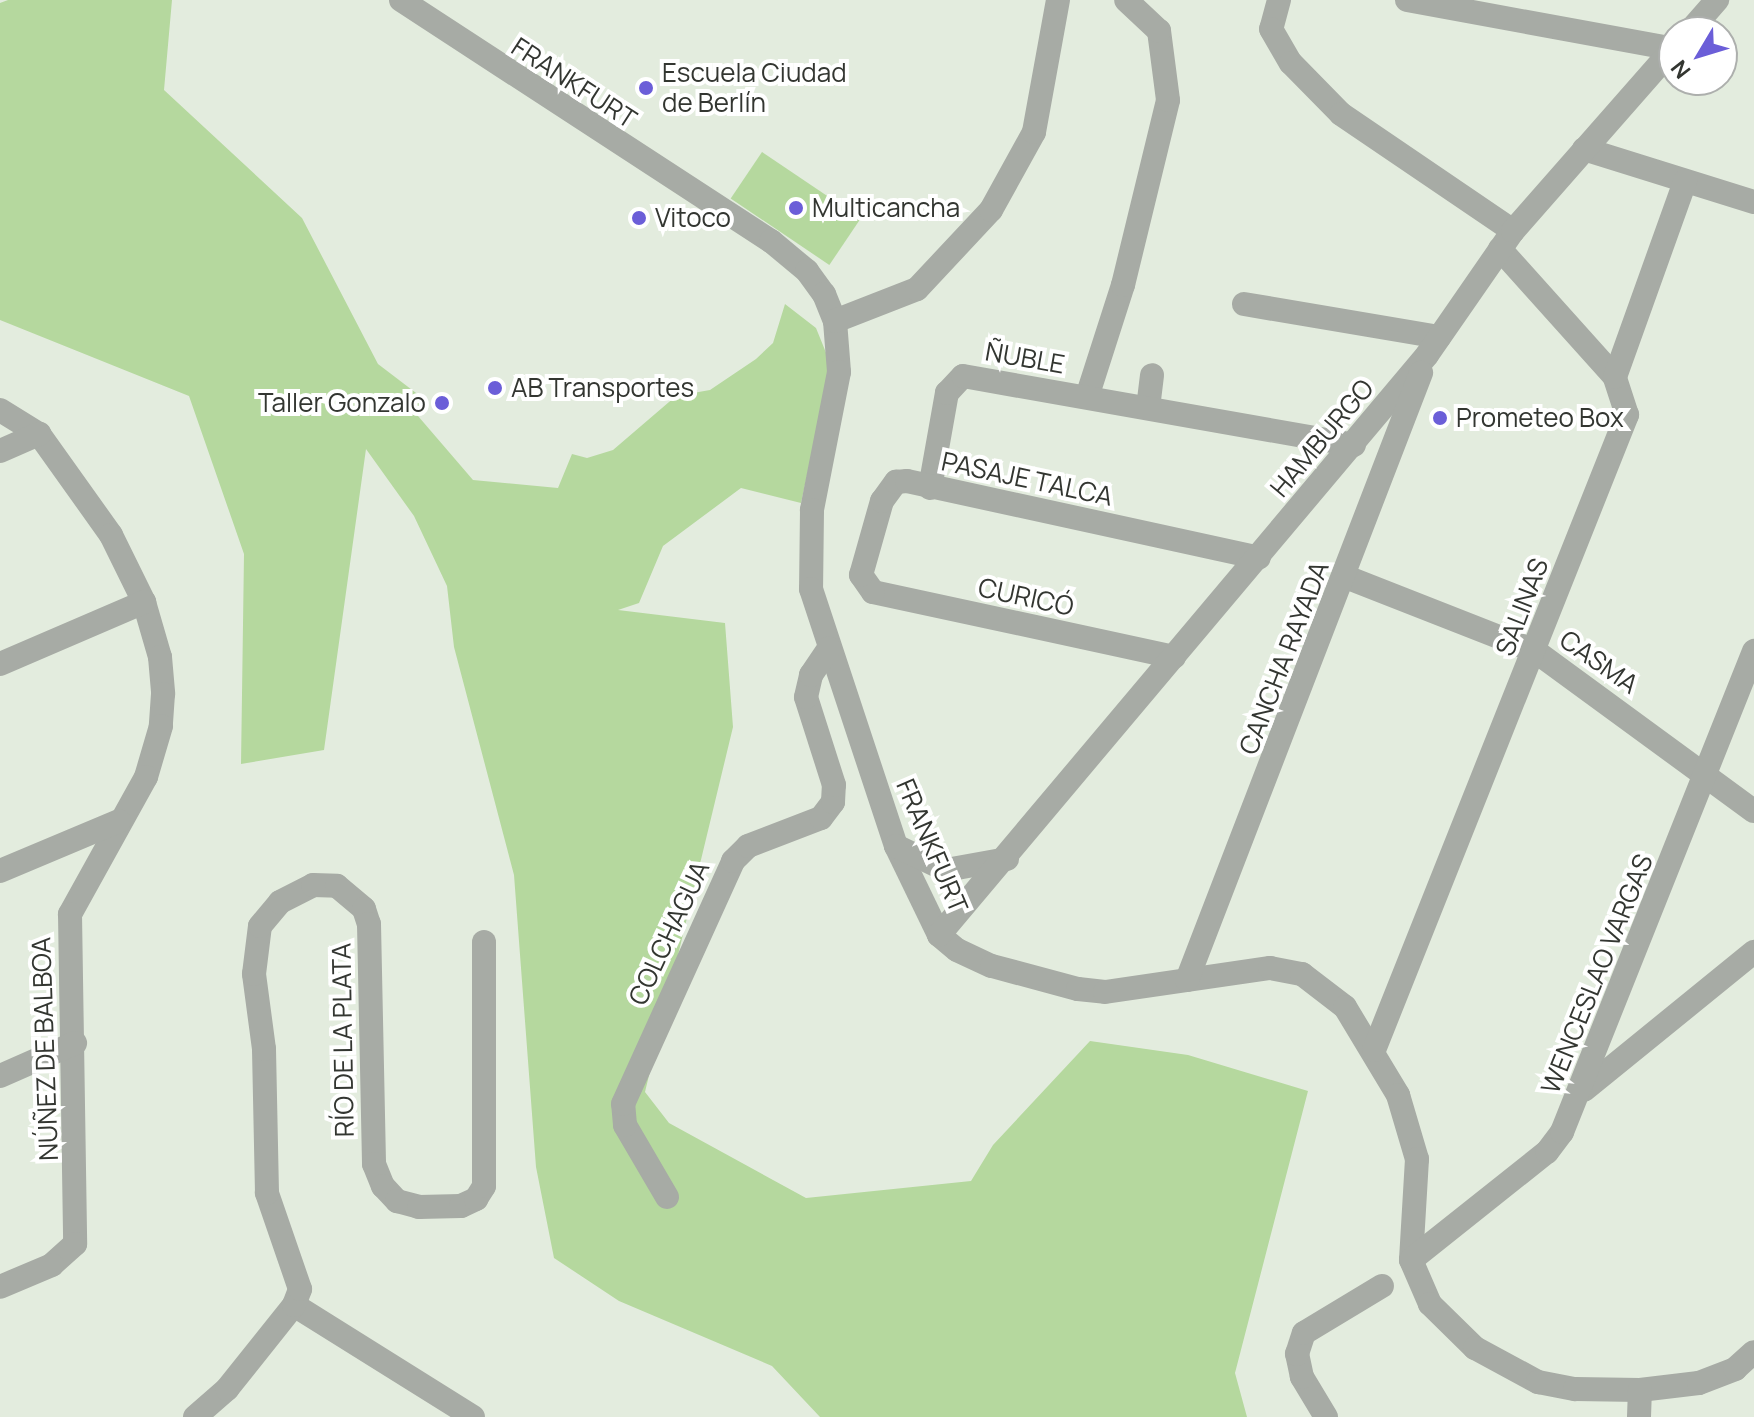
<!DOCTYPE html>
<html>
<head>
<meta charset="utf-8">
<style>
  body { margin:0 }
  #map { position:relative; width:1754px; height:1417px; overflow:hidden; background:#e3ecde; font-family:Manrope,sans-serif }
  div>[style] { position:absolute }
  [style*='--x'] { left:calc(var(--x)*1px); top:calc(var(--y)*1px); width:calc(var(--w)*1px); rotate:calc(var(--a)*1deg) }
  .green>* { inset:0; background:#b5d89e; transform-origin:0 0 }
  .minor>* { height:24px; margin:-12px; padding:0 12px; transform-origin:12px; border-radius:12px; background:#a7aba5 }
  .dots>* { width:22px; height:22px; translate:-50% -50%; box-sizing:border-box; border:4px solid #fff; border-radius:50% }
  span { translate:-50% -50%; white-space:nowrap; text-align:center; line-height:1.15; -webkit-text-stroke:8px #fff; paint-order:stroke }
  .poi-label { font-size:26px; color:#333631 }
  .left { translate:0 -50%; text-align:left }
  .right { translate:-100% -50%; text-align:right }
  .street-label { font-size:26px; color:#333631 }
  .north { position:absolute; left:1658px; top:16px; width:80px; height:80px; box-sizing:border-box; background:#fff; border:2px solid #adafad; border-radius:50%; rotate:232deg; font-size:22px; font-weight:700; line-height:32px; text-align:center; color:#333631 }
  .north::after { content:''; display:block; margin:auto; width:28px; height:36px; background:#6b5ed8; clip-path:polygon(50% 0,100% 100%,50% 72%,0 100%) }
</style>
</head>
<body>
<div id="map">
  <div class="green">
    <div style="clip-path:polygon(8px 0,172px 0,164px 90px,302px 218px,378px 364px,420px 396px,418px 416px,473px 480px,558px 488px,572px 454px,587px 458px,613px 450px,676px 396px,710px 390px,756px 359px,773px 343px,785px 304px,816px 328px,831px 365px,801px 503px,741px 488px,663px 546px,639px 603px,618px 610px,725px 623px,733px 727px,645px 1092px,669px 1123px,806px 1198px,971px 1181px,993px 1145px,1090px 1041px,1188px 1055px,1308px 1091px,1235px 1373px,1247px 1417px,820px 1417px,772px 1366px,619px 1301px,554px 1258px,536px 1167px,514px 875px,454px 647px,447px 586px,414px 516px,366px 449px,324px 750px,241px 764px,244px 554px,189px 396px,0 320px,0 3px)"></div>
    <div style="left:762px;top:152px;width:119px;height:56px;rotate:34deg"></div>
  </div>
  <div class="minor">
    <div style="--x:401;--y:0;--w:442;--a:33.1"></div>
    <div style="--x:771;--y:241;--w:47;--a:39.8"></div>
    <div style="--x:807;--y:271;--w:29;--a:54"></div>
    <div style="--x:824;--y:294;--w:29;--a:68"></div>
    <div style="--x:835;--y:321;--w:51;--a:85.5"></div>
    <div style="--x:839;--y:372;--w:141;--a:101.1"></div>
    <div style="--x:812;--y:510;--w:79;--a:90.7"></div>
    <div style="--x:811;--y:589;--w:271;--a:71.7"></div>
    <div style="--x:896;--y:846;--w:99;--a:64.2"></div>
    <div style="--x:939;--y:935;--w:23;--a:40"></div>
    <div style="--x:957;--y:950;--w:38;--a:25"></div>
    <div style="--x:992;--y:966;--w:89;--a:15"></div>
    <div style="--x:1078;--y:989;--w:27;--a:6"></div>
    <div style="--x:1105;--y:992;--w:167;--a:-8.3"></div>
    <div style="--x:1270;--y:968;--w:33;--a:11"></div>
    <div style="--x:1302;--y:974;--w:54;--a:37.5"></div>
    <div style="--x:1345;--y:1007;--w:103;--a:58.9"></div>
    <div style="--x:1398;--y:1095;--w:67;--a:73.5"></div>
    <div style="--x:1417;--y:1159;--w:101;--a:93.4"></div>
    <div style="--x:1411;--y:1260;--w:48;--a:66.6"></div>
    <div style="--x:1430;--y:1304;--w:63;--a:44.4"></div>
    <div style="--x:1475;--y:1348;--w:72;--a:28.4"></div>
    <div style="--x:1538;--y:1382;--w:38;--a:11"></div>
    <div style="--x:1575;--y:1389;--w:65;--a:0.9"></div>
    <div style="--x:1640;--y:1390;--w:59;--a:-6.8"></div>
    <div style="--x:1699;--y:1383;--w:39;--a:-21"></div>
    <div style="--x:1735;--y:1369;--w:25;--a:-42"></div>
    <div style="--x:1279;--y:0;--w:30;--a:105"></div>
    <div style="--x:1271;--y:29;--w:39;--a:60"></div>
    <div style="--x:1291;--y:63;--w:71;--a:45.6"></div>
    <div style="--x:1341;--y:114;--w:208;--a:34.2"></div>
    <div style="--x:1407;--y:0;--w:271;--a:10.4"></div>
    <div style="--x:1689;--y:32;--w:43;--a:-48.8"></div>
    <div style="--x:1584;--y:149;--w:178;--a:17.3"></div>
    <div style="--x:1500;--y:249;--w:172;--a:48.1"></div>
    <div style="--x:1244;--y:304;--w:198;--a:9.6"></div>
    <div style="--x:835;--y:321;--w:88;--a:-21.3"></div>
    <div style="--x:917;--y:289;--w:108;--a:-46.9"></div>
    <div style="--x:991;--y:210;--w:89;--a:-61.1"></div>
    <div style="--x:1034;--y:132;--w:134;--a:-79.7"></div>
    <div style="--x:1087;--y:397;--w:118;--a:-72.2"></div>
    <div style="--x:1123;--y:285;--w:190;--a:-76.3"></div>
    <div style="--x:1168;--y:100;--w:70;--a:-97.4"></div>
    <div style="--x:1159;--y:31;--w:45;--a:-136.8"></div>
    <div style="--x:1148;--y:408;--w:33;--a:-83"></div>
    <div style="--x:0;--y:410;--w:46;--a:31.6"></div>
    <div style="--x:39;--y:434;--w:124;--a:54.5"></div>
    <div style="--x:111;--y:535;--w:75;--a:63.8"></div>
    <div style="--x:144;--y:602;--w:57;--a:73.8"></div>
    <div style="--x:160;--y:657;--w:37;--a:85"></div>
    <div style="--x:163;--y:694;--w:32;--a:94"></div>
    <div style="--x:161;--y:726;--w:53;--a:106.4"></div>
    <div style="--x:146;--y:777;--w:157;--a:119"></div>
    <div style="--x:70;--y:914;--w:330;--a:89.1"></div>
    <div style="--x:75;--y:1244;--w:31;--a:138"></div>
    <div style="--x:52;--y:1265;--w:56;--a:157.1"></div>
    <div style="--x:0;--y:451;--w:43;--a:-23.6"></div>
    <div style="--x:930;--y:488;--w:97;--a:-79.9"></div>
    <div style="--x:947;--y:393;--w:23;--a:-47"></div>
    <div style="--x:963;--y:376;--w:397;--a:10"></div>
    <div style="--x:1346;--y:577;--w:203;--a:21.4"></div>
    <div style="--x:1535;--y:651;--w:271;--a:36.2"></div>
    <div style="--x:1174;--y:657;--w:308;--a:-167.8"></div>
    <div style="--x:873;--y:592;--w:21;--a:-125"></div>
    <div style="--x:861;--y:575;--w:77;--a:-74.2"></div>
    <div style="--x:882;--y:501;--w:24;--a:-54"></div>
    <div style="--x:896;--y:482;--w:11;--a:-5"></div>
    <div style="--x:907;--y:481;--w:360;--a:12.3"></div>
    <div style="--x:0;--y:664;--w:157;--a:-23.3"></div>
    <div style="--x:896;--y:846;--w:55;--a:25.6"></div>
    <div style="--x:946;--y:870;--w:62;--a:-10.2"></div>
    <div style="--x:0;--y:871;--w:129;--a:-22.8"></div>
    <div style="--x:939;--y:935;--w:758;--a:-49.92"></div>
    <div style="--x:1427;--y:355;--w:151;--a:-55.3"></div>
    <div style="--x:1513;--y:231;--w:244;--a:-48.7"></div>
    <div style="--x:1187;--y:980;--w:651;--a:-68.92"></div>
    <div style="--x:1374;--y:1050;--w:684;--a:-68.28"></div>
    <div style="--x:1627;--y:415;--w:40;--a:-108"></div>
    <div style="--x:1615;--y:377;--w:208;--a:-70.3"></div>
    <div style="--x:0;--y:1076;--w:82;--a:-23.7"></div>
    <div style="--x:1584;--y:1090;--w:219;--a:-39.1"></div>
    <div style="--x:667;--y:1197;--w:83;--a:-120.3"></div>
    <div style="--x:625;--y:1125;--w:21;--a:-95"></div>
    <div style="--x:623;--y:1104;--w:267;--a:-65.6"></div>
    <div style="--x:733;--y:861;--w:21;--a:-45"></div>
    <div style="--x:748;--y:846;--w:78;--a:-21"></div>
    <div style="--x:821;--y:818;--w:20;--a:-53"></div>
    <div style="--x:833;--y:802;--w:17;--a:-87"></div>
    <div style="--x:834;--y:785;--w:92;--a:-107.7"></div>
    <div style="--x:806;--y:697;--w:23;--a:-77"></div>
    <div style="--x:811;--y:675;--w:32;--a:-56"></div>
    <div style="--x:1411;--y:1260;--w:174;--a:-38.5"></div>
    <div style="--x:1547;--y:1152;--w:25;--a:-53"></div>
    <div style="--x:1562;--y:1132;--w:518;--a:-68.24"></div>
    <div style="--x:294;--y:1305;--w:211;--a:32"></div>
    <div style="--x:195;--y:1417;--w:43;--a:-41.2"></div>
    <div style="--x:227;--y:1389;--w:107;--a:-51.4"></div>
    <div style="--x:294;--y:1305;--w:17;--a:-69"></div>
    <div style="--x:300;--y:1289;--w:102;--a:-109"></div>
    <div style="--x:267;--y:1193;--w:144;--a:-91.2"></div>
    <div style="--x:264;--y:1049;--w:76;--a:-97.6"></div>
    <div style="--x:254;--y:974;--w:48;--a:-82.9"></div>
    <div style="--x:260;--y:926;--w:31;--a:-50"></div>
    <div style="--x:280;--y:902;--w:37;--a:-27"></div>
    <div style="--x:313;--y:885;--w:24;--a:2"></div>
    <div style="--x:337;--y:886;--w:35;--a:40"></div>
    <div style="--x:364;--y:909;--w:16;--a:72"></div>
    <div style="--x:369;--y:924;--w:240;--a:88.8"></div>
    <div style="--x:374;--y:1164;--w:24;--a:68"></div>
    <div style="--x:383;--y:1186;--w:21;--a:47"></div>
    <div style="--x:397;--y:1201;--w:23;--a:15"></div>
    <div style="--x:419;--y:1207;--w:42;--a:-1.4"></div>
    <div style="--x:461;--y:1206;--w:17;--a:-25"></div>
    <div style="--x:476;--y:1199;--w:15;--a:-58"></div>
    <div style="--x:484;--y:1186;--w:244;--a:-90"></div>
    <div style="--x:1326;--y:1417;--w:47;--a:-121"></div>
    <div style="--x:1302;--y:1377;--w:24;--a:-102"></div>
    <div style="--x:1297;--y:1354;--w:22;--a:-72"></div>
    <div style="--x:1304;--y:1333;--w:91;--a:-31.1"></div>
    <div style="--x:1639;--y:1417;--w:27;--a:-88"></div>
  </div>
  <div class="dots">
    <div style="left:646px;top:88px;background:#6b5ed8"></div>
    <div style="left:796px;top:208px;background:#6b5ed8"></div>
    <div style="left:639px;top:218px;background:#6b5ed8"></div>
    <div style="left:495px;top:388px;background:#6b5ed8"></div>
    <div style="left:442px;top:403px;background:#6b5ed8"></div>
    <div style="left:1440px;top:418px;background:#6b5ed8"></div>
  </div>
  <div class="poi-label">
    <span class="left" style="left:662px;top:88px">Escuela Ciudad<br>de Berlín</span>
    <span class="left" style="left:812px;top:208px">Multicancha</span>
    <span class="left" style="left:655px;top:218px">Vitoco</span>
    <span class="left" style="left:511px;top:388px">AB Transportes</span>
    <span class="right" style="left:426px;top:403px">Taller Gonzalo</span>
    <span class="left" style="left:1456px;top:418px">Prometeo Box</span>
  </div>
  <div class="street-label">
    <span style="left:574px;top:83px;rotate:33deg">FRANKFURT</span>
    <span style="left:1025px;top:358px;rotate:10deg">ÑUBLE</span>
    <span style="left:1322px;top:438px;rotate:-50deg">HAMBURGO</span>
    <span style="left:1027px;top:479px;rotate:12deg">PASAJE TALCA</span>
    <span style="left:1026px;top:597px;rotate:12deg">CURICÓ</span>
    <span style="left:1522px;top:607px;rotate:-69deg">SALINAS</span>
    <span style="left:1284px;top:658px;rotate:-69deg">CANCHA RAYADA</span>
    <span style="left:1599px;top:662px;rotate:35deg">CASMA</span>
    <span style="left:932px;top:846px;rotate:67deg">FRANKFURT</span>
    <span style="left:669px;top:933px;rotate:-65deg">COLCHAGUA</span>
    <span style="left:1597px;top:974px;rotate:-68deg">WENCESLAO VARGAS</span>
    <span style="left:343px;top:1040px;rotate:-91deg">RÍO DE LA PLATA</span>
    <span style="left:45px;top:1049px;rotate:-92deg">NÚÑEZ DE BALBOA</span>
  </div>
  <div class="north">N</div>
</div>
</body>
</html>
